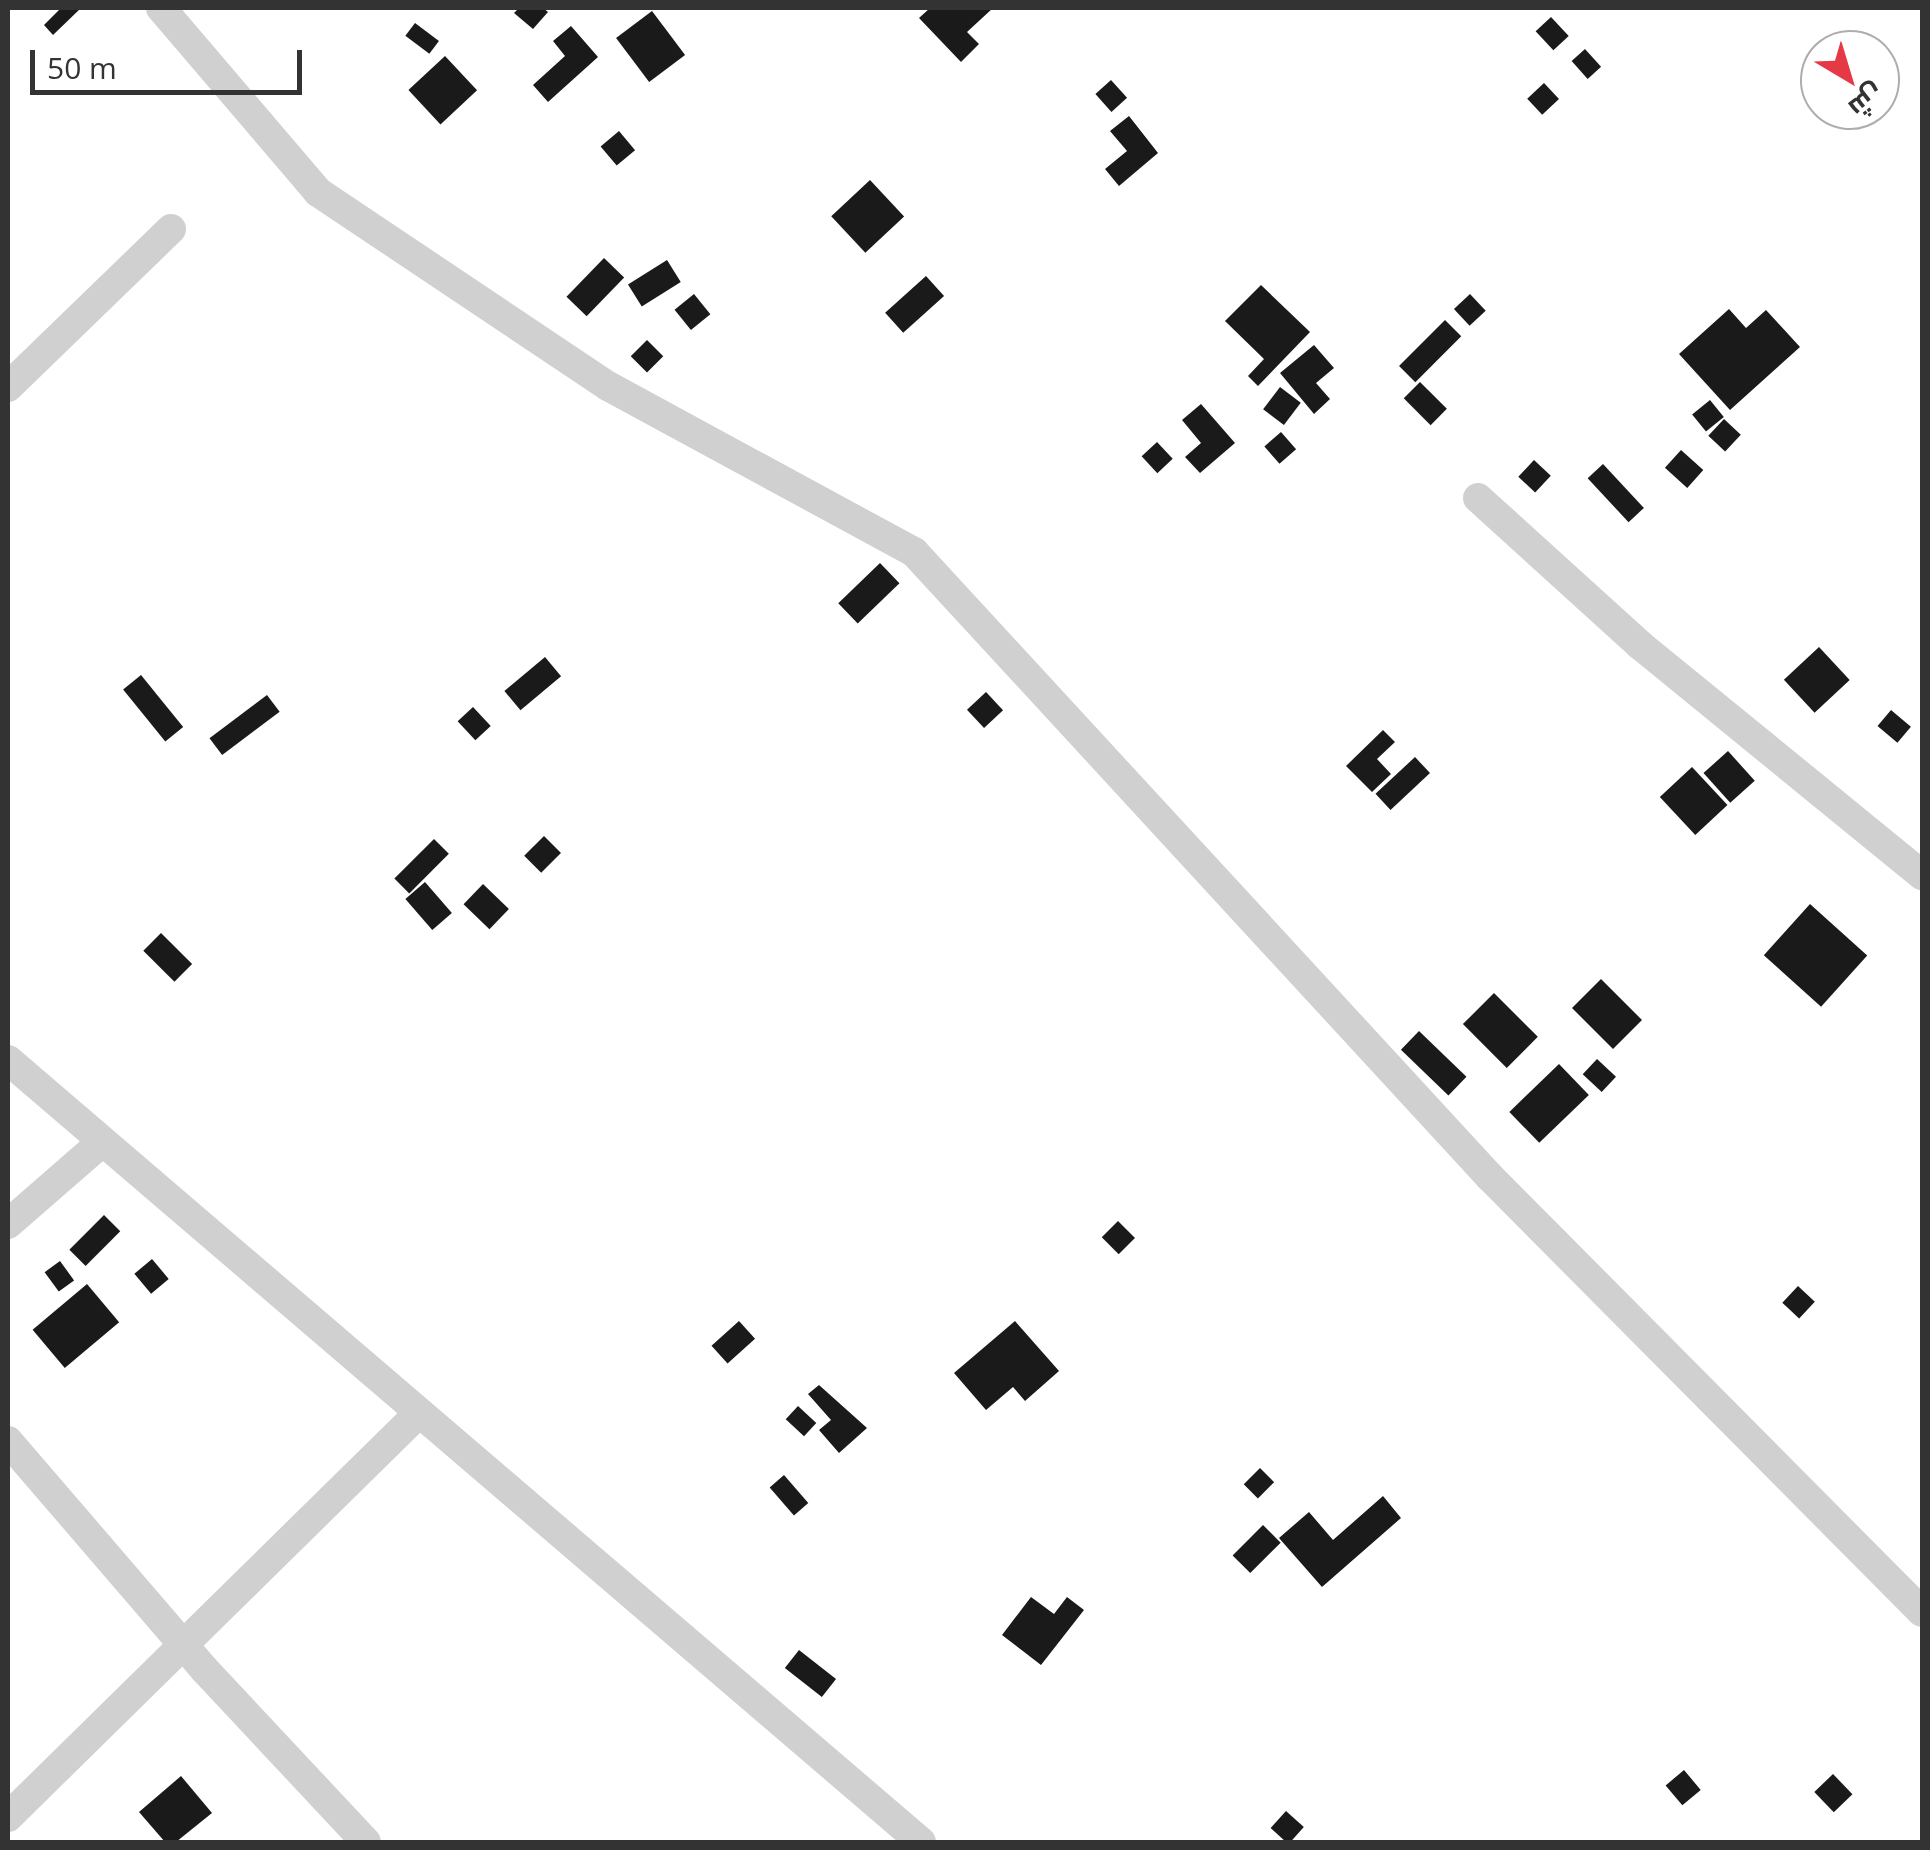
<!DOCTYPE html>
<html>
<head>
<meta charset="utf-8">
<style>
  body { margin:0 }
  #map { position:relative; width:1930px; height:1850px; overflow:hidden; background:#fff; font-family:"Open Sans",Cairo,sans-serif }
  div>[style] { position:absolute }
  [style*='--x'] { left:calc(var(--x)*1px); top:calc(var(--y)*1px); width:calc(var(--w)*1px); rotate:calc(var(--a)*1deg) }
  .building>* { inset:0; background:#1a1a1a; transform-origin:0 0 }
  .minor>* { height:30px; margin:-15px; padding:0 15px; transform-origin:15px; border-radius:15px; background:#d0d0d0 }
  span { translate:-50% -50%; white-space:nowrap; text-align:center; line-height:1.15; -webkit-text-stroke:10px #fff; paint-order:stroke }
  .frame { position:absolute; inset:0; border:10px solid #333; pointer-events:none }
  .north { position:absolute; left:1800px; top:30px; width:100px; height:100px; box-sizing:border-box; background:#fff; border:2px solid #adadad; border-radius:50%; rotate:142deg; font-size:28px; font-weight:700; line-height:40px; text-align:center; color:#333 }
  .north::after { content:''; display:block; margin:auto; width:35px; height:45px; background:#e63946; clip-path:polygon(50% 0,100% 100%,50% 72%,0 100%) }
  .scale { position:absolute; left:30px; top:50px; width:272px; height:45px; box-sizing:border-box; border:5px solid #333; border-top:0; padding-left:12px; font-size:30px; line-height:35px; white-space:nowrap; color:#333; -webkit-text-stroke:8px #fff; paint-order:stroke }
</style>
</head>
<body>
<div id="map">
  <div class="building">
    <div style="clip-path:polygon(61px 8px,81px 8px,53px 35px,44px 25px)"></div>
    <div style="clip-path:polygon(519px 8px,543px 8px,548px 12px,533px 29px,514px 13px)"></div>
    <div style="clip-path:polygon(930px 8px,993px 8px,967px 32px,979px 44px,961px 62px,919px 18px)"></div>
    <div style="left:652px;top:11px;width:55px;height:45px;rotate:53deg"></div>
    <div style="left:1551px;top:17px;width:26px;height:21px;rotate:47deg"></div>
    <div style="left:415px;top:23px;width:30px;height:16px;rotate:37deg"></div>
    <div style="clip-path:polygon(571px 26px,598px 57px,548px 102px,533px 85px,565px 56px,553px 41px)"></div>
    <div style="left:1585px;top:49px;width:24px;height:18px;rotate:48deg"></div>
    <div style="left:445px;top:56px;width:47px;height:50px;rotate:47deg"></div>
    <div style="left:1111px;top:80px;width:24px;height:21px;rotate:48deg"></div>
    <div style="left:1544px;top:83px;width:22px;height:23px;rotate:47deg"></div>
    <div style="clip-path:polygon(1129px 116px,1158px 153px,1119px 186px,1105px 169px,1127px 151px,1110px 131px)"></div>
    <div style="left:619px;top:131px;width:25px;height:24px;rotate:50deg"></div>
    <div style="left:870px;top:180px;width:50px;height:53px;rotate:47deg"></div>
    <div style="left:604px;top:258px;width:28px;height:54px;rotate:44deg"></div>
    <div style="left:667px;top:260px;width:26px;height:46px;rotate:58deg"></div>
    <div style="left:926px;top:276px;width:27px;height:55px;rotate:48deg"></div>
    <div style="clip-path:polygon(1261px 285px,1310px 332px,1258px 386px,1248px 376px,1264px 359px,1225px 321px)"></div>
    <div style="left:694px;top:294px;width:26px;height:25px;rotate:51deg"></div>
    <div style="left:1470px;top:294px;width:23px;height:22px;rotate:47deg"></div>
    <div style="clip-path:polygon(1729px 309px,1746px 328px,1766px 310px,1800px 347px,1730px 410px,1679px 354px)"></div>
    <div style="left:1445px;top:320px;width:23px;height:65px;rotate:45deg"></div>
    <div style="left:647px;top:340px;width:23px;height:23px;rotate:45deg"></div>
    <div style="clip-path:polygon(1314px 345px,1334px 368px,1316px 383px,1330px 399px,1314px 414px,1280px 373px)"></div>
    <div style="left:1420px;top:382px;width:38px;height:23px;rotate:45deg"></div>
    <div style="left:1280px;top:387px;width:26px;height:28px;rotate:37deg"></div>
    <div style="left:1710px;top:400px;width:22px;height:23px;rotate:51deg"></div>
    <div style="clip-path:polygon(1201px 404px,1235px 443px,1200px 473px,1185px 457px,1201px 443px,1182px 420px)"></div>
    <div style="left:1724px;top:419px;width:23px;height:23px;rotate:43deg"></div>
    <div style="left:1281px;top:432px;width:23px;height:22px;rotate:49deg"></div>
    <div style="left:1157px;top:442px;width:23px;height:21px;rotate:47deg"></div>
    <div style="left:1681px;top:450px;width:30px;height:24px;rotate:42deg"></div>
    <div style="left:1534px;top:460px;width:23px;height:23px;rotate:43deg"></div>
    <div style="left:1603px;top:464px;width:60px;height:21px;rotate:47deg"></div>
    <div style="left:880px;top:563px;width:28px;height:58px;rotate:46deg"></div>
    <div style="left:1819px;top:647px;width:45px;height:48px;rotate:47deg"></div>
    <div style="left:545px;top:657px;width:25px;height:53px;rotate:50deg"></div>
    <div style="left:141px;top:675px;width:67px;height:23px;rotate:51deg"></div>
    <div style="left:986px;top:692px;width:25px;height:26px;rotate:47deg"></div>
    <div style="left:267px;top:695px;width:21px;height:72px;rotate:53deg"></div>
    <div style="left:473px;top:707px;width:26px;height:21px;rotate:47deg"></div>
    <div style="left:1891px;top:710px;width:26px;height:21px;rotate:40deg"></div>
    <div style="clip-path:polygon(1383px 730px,1395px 742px,1377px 759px,1391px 774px,1372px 792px,1346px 766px)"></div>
    <div style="left:1728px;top:751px;width:40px;height:33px;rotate:48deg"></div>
    <div style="left:1415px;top:757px;width:22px;height:54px;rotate:47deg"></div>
    <div style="left:1692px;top:767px;width:52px;height:44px;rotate:47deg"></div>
    <div style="left:544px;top:836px;width:24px;height:28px;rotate:45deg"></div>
    <div style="left:434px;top:839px;width:21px;height:56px;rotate:45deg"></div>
    <div style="left:425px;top:882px;width:41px;height:26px;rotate:49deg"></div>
    <div style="left:483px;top:884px;width:36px;height:28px;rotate:44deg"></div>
    <div style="left:1810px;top:904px;width:77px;height:69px;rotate:42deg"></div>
    <div style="left:161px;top:933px;width:44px;height:25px;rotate:45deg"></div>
    <div style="left:1601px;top:979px;width:58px;height:41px;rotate:45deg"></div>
    <div style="left:1494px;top:993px;width:62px;height:44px;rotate:45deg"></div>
    <div style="left:1419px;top:1031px;width:66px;height:26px;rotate:44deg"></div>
    <div style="left:1597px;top:1059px;width:26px;height:21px;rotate:43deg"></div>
    <div style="left:1559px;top:1064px;width:43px;height:69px;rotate:46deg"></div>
    <div style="left:104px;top:1215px;width:23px;height:49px;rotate:45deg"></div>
    <div style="left:1118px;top:1221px;width:24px;height:23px;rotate:45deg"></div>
    <div style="left:152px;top:1259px;width:26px;height:23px;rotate:50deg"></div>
    <div style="left:60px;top:1261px;width:24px;height:19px;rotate:54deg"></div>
    <div style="left:87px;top:1284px;width:50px;height:71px;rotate:50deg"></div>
    <div style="left:1798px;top:1286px;width:23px;height:23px;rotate:43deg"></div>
    <div style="left:739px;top:1321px;width:24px;height:37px;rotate:48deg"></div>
    <div style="clip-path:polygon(1015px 1321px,1059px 1371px,1025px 1401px,1013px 1387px,986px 1410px,954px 1373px)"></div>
    <div style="clip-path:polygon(819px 1385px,867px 1428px,839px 1453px,819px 1430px,831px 1420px,808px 1394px)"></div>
    <div style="left:798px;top:1406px;width:25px;height:18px;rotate:43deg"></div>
    <div style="left:1260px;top:1468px;width:20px;height:23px;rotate:45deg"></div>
    <div style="left:784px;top:1475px;width:37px;height:19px;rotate:49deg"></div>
    <div style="clip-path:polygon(1383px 1496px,1401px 1518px,1322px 1587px,1279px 1538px,1309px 1512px,1333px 1540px)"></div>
    <div style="left:1263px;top:1525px;width:25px;height:43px;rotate:45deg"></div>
    <div style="clip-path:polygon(1031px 1597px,1054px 1614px,1067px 1597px,1084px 1610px,1041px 1665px,1002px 1635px)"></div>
    <div style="left:799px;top:1650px;width:47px;height:23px;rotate:38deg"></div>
    <div style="left:1684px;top:1770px;width:26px;height:24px;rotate:50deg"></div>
    <div style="left:1833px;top:1774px;width:28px;height:26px;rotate:46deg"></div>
    <div style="clip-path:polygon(181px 1776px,212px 1813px,176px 1842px,165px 1842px,139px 1812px)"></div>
    <div style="left:1286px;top:1811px;width:24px;height:23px;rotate:42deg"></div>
  </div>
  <div class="minor">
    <div style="--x:161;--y:8;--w:242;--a:49.5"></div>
    <div style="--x:318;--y:192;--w:349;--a:33.8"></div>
    <div style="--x:608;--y:386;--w:348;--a:28.5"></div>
    <div style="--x:914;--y:552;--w:849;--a:47.34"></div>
    <div style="--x:1489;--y:1176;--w:614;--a:45.2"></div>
    <div style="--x:8;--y:387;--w:227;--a:-44.1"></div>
    <div style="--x:1478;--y:498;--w:219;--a:42.2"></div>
    <div style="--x:1640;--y:645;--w:364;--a:39.2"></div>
    <div style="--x:8;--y:1060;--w:1202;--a:40.58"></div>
    <div style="--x:8;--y:1224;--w:125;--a:-41.1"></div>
    <div style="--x:8;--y:1441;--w:301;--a:49.3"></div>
    <div style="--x:204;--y:1669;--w:237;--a:46.9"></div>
    <div style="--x:8;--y:1817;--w:575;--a:-44.51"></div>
  </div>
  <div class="frame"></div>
  <div class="north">ش</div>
  <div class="scale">50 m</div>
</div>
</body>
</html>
